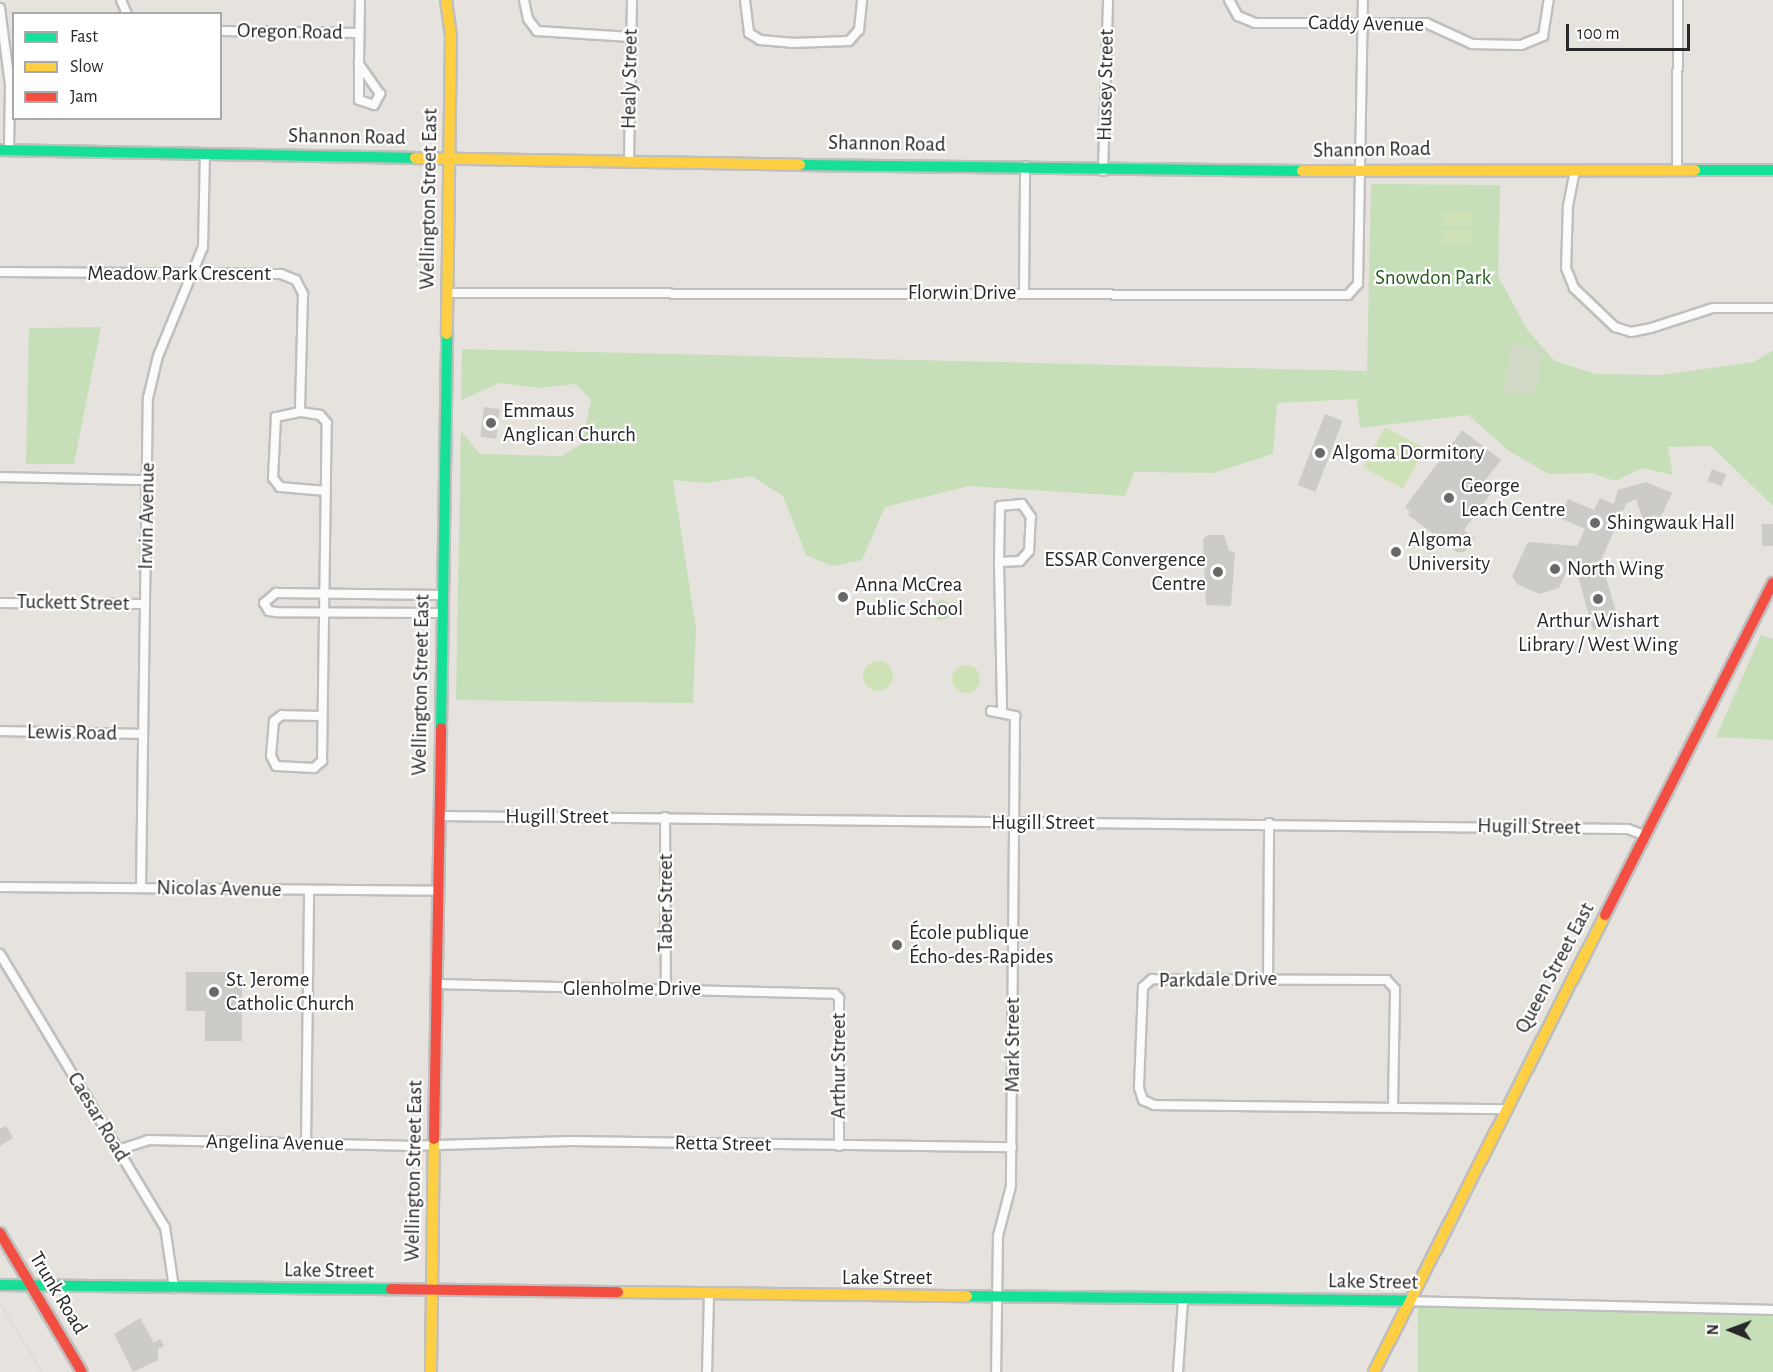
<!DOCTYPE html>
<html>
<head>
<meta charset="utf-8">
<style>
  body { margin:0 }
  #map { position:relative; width:1773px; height:1372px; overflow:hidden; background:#e6e3de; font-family:"Alegreya Sans",sans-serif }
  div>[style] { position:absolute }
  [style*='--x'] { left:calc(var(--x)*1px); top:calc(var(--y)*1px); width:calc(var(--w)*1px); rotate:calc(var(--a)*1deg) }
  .green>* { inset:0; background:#c6dfb9; transform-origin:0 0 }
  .round { border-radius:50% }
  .cemetery>* { inset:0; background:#d1d9c6; transform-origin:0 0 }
  .pitch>* { inset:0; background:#cfe2b7; transform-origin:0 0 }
  .building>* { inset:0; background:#cdcbc7; transform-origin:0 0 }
  .roads { filter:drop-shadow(2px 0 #c0bfbf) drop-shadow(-2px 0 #c0bfbf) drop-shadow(0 2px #c0bfbf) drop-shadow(0 -2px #c0bfbf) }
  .street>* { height:8px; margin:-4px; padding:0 4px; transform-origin:4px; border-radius:4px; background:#fbfbfa }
  .fast>* { height:10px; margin:-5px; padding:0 5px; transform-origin:5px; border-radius:5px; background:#16e098 }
  .slow>* { height:10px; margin:-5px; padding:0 5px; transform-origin:5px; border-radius:5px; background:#ffcf43 }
  .jam>* { height:10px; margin:-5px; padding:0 5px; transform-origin:5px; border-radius:5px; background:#f24e42 }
  .rail>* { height:2px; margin:-1px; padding:0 1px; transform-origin:1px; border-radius:1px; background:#dcdcdd }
  .dots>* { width:16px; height:16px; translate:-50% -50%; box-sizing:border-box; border:3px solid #fff; border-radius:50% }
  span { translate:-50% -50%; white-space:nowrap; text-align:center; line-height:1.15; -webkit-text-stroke:4.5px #fff; paint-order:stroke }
  .street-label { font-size:21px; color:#282828 }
  .park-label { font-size:21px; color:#265d1f }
  .poi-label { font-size:21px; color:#282828 }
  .left { translate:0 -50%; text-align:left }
  .right { translate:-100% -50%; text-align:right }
  .legend { position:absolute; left:12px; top:12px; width:210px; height:108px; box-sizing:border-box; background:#fff; border:2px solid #a9a9a9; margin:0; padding:8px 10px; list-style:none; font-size:18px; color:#282828 }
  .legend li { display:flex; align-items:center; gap:12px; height:30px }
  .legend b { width:30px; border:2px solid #a9a9a9 }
  .north { position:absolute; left:1701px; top:1300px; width:60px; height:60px; -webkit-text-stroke:4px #fff; paint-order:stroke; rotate:271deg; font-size:16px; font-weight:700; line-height:24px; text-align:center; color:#282828 }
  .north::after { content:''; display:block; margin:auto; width:21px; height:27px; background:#282828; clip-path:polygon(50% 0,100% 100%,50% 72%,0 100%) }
  .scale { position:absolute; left:1566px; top:24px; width:124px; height:27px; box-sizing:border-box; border:3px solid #282828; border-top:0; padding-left:8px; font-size:18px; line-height:21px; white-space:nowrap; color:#282828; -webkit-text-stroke:4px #fff; paint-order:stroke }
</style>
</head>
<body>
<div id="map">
  <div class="green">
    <div style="clip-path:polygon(1371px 184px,1500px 185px,1498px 276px,1528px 331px,1555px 361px,1596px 374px,1660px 375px,1754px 362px,1773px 350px,1773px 506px,1711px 446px,1668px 447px,1673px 475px,1643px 468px,1615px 481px,1591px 473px,1549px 474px,1509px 451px,1468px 415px,1360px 428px,1357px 399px,1277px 403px,1273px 454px,1213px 473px,1134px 472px,1125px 496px,969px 486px,885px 507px,862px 560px,832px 566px,806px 555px,783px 496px,752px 476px,706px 483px,673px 480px,696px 628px,693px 703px,456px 700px,461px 431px,480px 454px,561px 456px,582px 444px,591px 400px,576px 384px,539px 388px,500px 383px,461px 400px,462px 349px,1367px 371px)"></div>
    <div style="clip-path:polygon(101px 327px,74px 464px,26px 464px,29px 328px)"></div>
    <div class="round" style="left:931px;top:600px;width:20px;height:20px"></div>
    <div style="clip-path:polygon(1761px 635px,1773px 639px,1773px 740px,1716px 737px)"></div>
    <div style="left:1773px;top:1304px;width:68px;height:355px;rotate:90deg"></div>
  </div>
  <div class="cemetery">
    <div style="left:1511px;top:344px;width:32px;height:47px;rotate:9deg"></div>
  </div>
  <div class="pitch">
    <div style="left:1443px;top:212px;width:30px;height:14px"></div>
    <div style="left:1443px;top:230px;width:30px;height:15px;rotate:2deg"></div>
    <div style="left:1385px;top:427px;width:45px;height:46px;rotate:28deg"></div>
    <div class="round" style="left:863px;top:661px;width:30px;height:30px"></div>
    <div class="round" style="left:952px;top:665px;width:28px;height:28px"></div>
  </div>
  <div class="building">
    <div style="left:484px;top:407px;width:16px;height:30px;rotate:7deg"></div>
    <div style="left:1325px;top:414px;width:19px;height:76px;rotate:21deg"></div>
    <div style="clip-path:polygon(1462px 430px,1501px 460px,1484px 482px,1494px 489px,1464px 530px,1475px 538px,1464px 552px,1457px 552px,1408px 515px,1410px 512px,1405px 507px)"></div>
    <div style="left:1712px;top:469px;width:15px;height:13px;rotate:20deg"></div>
    <div style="clip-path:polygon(1646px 482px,1672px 493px,1655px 529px,1645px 525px,1636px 499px,1626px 504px,1601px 560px,1619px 622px,1593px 630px,1578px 576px,1566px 572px,1559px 588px,1539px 594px,1517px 584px,1512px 576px,1528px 542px,1577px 546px,1585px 529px,1560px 518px,1568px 499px,1594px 510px,1600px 498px,1614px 504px,1618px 490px)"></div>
    <div style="left:1773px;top:524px;width:22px;height:11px;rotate:90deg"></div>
    <div style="clip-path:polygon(1208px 535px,1224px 535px,1229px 551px,1235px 552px,1231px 606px,1206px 605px,1203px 539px)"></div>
    <div style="clip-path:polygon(186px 972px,242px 972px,242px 1041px,205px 1041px,205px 1011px,186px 1011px)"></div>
    <div style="clip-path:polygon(6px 1126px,13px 1138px,0 1146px,0 1129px)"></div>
    <div style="clip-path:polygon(140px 1318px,154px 1343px,160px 1339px,164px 1346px,158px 1349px,158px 1360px,133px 1372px,114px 1334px)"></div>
  </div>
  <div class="roads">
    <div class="street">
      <div style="--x:121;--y:0;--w:15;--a:67"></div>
      <div style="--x:524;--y:0;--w:19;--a:78"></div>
      <div style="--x:528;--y:19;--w:15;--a:53"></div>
      <div style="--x:537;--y:31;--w:94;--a:3.7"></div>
      <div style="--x:745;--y:0;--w:33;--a:83"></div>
      <div style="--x:749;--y:33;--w:13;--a:32"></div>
      <div style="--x:760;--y:40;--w:32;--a:5"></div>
      <div style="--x:792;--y:43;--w:57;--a:-2"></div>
      <div style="--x:849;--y:41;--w:15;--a:-48"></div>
      <div style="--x:859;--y:30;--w:30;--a:-84"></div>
      <div style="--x:1229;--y:0;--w:18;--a:61"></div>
      <div style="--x:1238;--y:16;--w:18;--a:22"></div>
      <div style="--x:1255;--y:23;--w:171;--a:0"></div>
      <div style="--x:1426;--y:23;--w:51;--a:24.5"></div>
      <div style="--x:1472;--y:44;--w:49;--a:1.2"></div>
      <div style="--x:1521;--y:45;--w:24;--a:-22"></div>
      <div style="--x:1543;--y:36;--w:36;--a:-81"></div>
      <div style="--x:0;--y:8;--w:78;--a:82.6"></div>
      <div style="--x:10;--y:85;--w:65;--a:90.9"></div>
      <div style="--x:220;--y:31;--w:139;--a:0.8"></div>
      <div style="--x:359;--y:64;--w:36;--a:90"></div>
      <div style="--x:359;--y:100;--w:16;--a:18"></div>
      <div style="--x:374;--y:105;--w:13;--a:-61"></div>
      <div style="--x:380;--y:94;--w:37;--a:-125"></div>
      <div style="--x:359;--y:64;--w:64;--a:-89.1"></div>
      <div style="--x:629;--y:158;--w:158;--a:-88.9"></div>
      <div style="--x:1575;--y:170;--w:36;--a:101"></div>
      <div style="--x:1568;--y:205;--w:63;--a:91.8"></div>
      <div style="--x:1566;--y:268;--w:22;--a:68"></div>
      <div style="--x:1574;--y:288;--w:57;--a:43.6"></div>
      <div style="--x:1615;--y:327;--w:17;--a:17"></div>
      <div style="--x:1631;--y:332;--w:20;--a:-11"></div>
      <div style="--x:1651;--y:328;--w:65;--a:-17.9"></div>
      <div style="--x:1713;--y:308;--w:60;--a:0"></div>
      <div style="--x:1677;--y:170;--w:170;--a:-89.7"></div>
      <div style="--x:1103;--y:171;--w:171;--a:-88.3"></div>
      <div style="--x:0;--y:272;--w:281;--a:0.4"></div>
      <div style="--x:281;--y:274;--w:16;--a:22"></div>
      <div style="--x:296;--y:280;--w:16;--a:63"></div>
      <div style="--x:303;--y:294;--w:118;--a:91.5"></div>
      <div style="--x:447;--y:293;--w:901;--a:0.13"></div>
      <div style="--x:1348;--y:295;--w:15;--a:-48"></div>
      <div style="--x:1358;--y:284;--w:284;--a:-89"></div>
      <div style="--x:1024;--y:293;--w:127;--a:-89.5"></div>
      <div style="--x:0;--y:477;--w:147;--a:1.2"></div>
      <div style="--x:999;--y:562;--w:21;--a:-3"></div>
      <div style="--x:1020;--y:561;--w:13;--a:-48"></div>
      <div style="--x:1029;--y:551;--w:34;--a:-87"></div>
      <div style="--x:1031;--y:517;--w:16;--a:-125"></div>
      <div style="--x:1022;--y:504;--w:22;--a:175"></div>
      <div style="--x:1000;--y:506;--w:56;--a:91"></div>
      <div style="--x:999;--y:562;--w:149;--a:88.8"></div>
      <div style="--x:0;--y:603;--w:145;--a:0.4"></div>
      <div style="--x:442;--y:613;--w:166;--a:-179.7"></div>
      <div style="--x:276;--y:612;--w:7;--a:-172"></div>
      <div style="--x:269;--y:611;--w:9;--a:-122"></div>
      <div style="--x:264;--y:603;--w:16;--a:-40"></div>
      <div style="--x:276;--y:593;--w:166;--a:0.7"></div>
      <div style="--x:991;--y:711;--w:25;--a:12"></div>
      <div style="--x:1015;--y:716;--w:470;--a:90.5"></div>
      <div style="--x:1011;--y:1186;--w:52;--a:104.6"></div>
      <div style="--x:998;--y:1236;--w:136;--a:90.8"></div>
      <div style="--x:321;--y:716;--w:39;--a:-179"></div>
      <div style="--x:282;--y:715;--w:10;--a:143"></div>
      <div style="--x:274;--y:721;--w:35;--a:95"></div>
      <div style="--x:271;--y:756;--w:11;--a:63"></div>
      <div style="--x:276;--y:766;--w:38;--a:3"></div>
      <div style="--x:314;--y:768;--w:11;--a:-41"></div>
      <div style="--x:322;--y:761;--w:338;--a:-89.2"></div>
      <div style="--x:327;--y:423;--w:11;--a:-131"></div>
      <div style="--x:320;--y:415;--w:20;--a:-171"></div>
      <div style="--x:300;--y:412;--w:25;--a:168"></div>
      <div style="--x:276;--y:417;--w:61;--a:92.8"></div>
      <div style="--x:273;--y:478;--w:11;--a:52"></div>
      <div style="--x:280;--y:487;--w:46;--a:5"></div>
      <div style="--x:0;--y:731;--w:143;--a:1.2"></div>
      <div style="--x:439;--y:816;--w:1189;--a:0.63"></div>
      <div style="--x:1628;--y:829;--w:19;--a:21"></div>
      <div style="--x:665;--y:817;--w:171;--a:89.7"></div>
      <div style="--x:0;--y:887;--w:438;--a:0.5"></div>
      <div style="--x:141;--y:888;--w:490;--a:-89.2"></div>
      <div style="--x:148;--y:398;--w:43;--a:-76.6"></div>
      <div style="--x:158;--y:356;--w:118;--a:-67.6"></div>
      <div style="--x:203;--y:247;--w:93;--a:-88.8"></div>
      <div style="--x:0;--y:954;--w:319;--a:58.9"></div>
      <div style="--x:165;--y:1227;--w:62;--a:81.6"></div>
      <div style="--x:1268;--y:978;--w:155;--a:-89.6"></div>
      <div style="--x:436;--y:984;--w:399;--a:1.4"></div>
      <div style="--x:835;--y:994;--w:6;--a:45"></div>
      <div style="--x:839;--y:998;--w:148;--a:90"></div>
      <div style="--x:1393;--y:1106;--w:117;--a:-89"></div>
      <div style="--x:1395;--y:989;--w:12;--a:-132"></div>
      <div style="--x:1387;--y:980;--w:235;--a:-179.8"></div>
      <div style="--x:1152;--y:979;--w:12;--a:138"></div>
      <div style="--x:1143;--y:987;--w:101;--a:92.3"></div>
      <div style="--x:1139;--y:1088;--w:13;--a:72"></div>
      <div style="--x:1143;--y:1100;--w:12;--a:24"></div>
      <div style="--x:1154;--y:1105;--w:349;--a:0.7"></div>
      <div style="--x:306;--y:1145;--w:255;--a:-89.3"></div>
      <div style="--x:118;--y:1150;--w:32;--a:-18"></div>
      <div style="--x:148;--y:1140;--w:258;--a:1.3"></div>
      <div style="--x:406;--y:1146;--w:165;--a:-1.7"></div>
      <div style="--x:571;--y:1141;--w:441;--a:0.8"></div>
      <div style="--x:1408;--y:1301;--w:365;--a:1.4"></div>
      <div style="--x:707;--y:1372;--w:76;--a:-88.5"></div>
      <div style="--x:1178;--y:1372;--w:72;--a:-86"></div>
    </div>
    <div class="fast">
      <div style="--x:0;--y:150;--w:415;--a:1.1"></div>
      <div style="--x:800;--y:165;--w:502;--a:0.68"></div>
      <div style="--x:1695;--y:170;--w:78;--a:0"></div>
      <div style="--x:441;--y:728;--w:394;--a:-89.1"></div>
      <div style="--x:0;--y:1285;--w:391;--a:0.6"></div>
      <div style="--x:967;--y:1296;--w:441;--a:0.6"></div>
    </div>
    <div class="slow">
      <div style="--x:446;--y:0;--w:35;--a:82"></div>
      <div style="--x:451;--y:35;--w:299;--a:90.8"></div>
      <div style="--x:415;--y:158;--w:385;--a:1"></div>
      <div style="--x:1302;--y:171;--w:393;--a:-0.1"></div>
      <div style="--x:618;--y:1292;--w:349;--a:0.7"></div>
      <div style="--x:431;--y:1372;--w:233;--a:-89.3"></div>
      <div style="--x:1374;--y:1372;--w:512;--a:-63.18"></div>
    </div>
    <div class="jam">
      <div style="--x:1605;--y:915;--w:372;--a:-63.2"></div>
      <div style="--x:434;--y:1139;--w:411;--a:-89"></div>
      <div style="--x:0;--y:1233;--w:161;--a:59.5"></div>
      <div style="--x:391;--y:1289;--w:227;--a:0.8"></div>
    </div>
  </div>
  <div class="rail">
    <div style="--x:0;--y:1303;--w:81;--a:58.7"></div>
  </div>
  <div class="dots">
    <div style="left:491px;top:423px;background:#6a6968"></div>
    <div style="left:1320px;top:453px;background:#6a6968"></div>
    <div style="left:1449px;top:498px;background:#6a6968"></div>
    <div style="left:1595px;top:523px;background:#6a6968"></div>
    <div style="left:1396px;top:552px;background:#6a6968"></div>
    <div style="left:1555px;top:569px;background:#6a6968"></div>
    <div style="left:1218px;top:572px;background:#6a6968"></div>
    <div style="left:843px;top:597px;background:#6a6968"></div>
    <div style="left:1598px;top:599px;background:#6a6968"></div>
    <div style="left:897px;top:945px;background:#6a6968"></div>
    <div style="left:214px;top:992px;background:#6a6968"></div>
  </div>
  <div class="street-label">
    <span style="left:1366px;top:24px;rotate:1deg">Caddy Avenue</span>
    <span style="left:290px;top:32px;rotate:1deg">Oregon Road</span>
    <span style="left:630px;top:79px;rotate:-89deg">Healy Street</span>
    <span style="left:1106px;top:85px;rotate:-89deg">Hussey Street</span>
    <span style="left:347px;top:137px;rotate:1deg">Shannon Road</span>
    <span style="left:887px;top:144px;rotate:1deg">Shannon Road</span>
    <span style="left:1372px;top:150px;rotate:-1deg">Shannon Road</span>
    <span style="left:429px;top:199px;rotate:-89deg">Wellington Street East</span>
    <span style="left:179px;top:274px">Meadow Park Crescent</span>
    <span style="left:962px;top:293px">Florwin Drive</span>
    <span style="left:147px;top:516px;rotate:-89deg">Irwin Avenue</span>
    <span style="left:73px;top:603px;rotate:1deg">Tuckett Street</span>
    <span style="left:421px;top:685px;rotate:-89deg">Wellington Street East</span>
    <span style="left:72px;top:733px;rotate:1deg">Lewis Road</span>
    <span style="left:557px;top:817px">Hugill Street</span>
    <span style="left:1043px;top:823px">Hugill Street</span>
    <span style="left:1529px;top:827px;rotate:1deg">Hugill Street</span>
    <span style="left:219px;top:889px;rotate:1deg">Nicolas Avenue</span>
    <span style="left:666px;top:903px;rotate:-90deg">Taber Street</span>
    <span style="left:1555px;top:968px;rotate:-62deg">Queen Street East</span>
    <span style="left:1218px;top:980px;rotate:-1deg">Parkdale Drive</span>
    <span style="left:632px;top:989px">Glenholme Drive</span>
    <span style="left:1013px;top:1045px;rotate:-90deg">Mark Street</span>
    <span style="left:839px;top:1066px;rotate:-90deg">Arthur Street</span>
    <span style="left:98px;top:1117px;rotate:59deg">Caesar Road</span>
    <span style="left:275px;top:1143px;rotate:1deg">Angelina Avenue</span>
    <span style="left:723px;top:1144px;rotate:1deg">Retta Street</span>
    <span style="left:414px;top:1171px;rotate:-89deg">Wellington Street East</span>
    <span style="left:329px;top:1271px;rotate:1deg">Lake Street</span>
    <span style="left:887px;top:1278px">Lake Street</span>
    <span style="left:1373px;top:1282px;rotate:1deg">Lake Street</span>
    <span style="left:58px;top:1293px;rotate:59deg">Trunk Road</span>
  </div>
  <div class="park-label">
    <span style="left:1433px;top:278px">Snowdon Park</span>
  </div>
  <div class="poi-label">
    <span class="left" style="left:503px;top:423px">Emmaus<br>Anglican Church</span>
    <span class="left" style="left:1332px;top:453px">Algoma Dormitory</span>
    <span class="left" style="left:1461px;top:498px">George<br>Leach Centre</span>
    <span class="left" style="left:1607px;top:523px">Shingwauk Hall</span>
    <span class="left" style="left:1408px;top:552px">Algoma<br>University</span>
    <span class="right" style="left:1206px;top:572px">ESSAR Convergence<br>Centre</span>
    <span class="left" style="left:1567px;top:569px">North Wing</span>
    <span class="left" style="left:855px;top:597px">Anna McCrea<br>Public School</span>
    <span style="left:1598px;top:633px">Arthur Wishart<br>Library / West Wing</span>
    <span class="left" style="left:909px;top:945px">École publique<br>Écho-des-Rapides</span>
    <span class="left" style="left:226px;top:992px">St. Jerome<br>Catholic Church</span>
  </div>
  <ul class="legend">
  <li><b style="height:8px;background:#16e098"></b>Fast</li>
  <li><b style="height:8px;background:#ffcf43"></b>Slow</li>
  <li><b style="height:8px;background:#f24e42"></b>Jam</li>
  </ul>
  <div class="north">N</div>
  <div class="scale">100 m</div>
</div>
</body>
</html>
